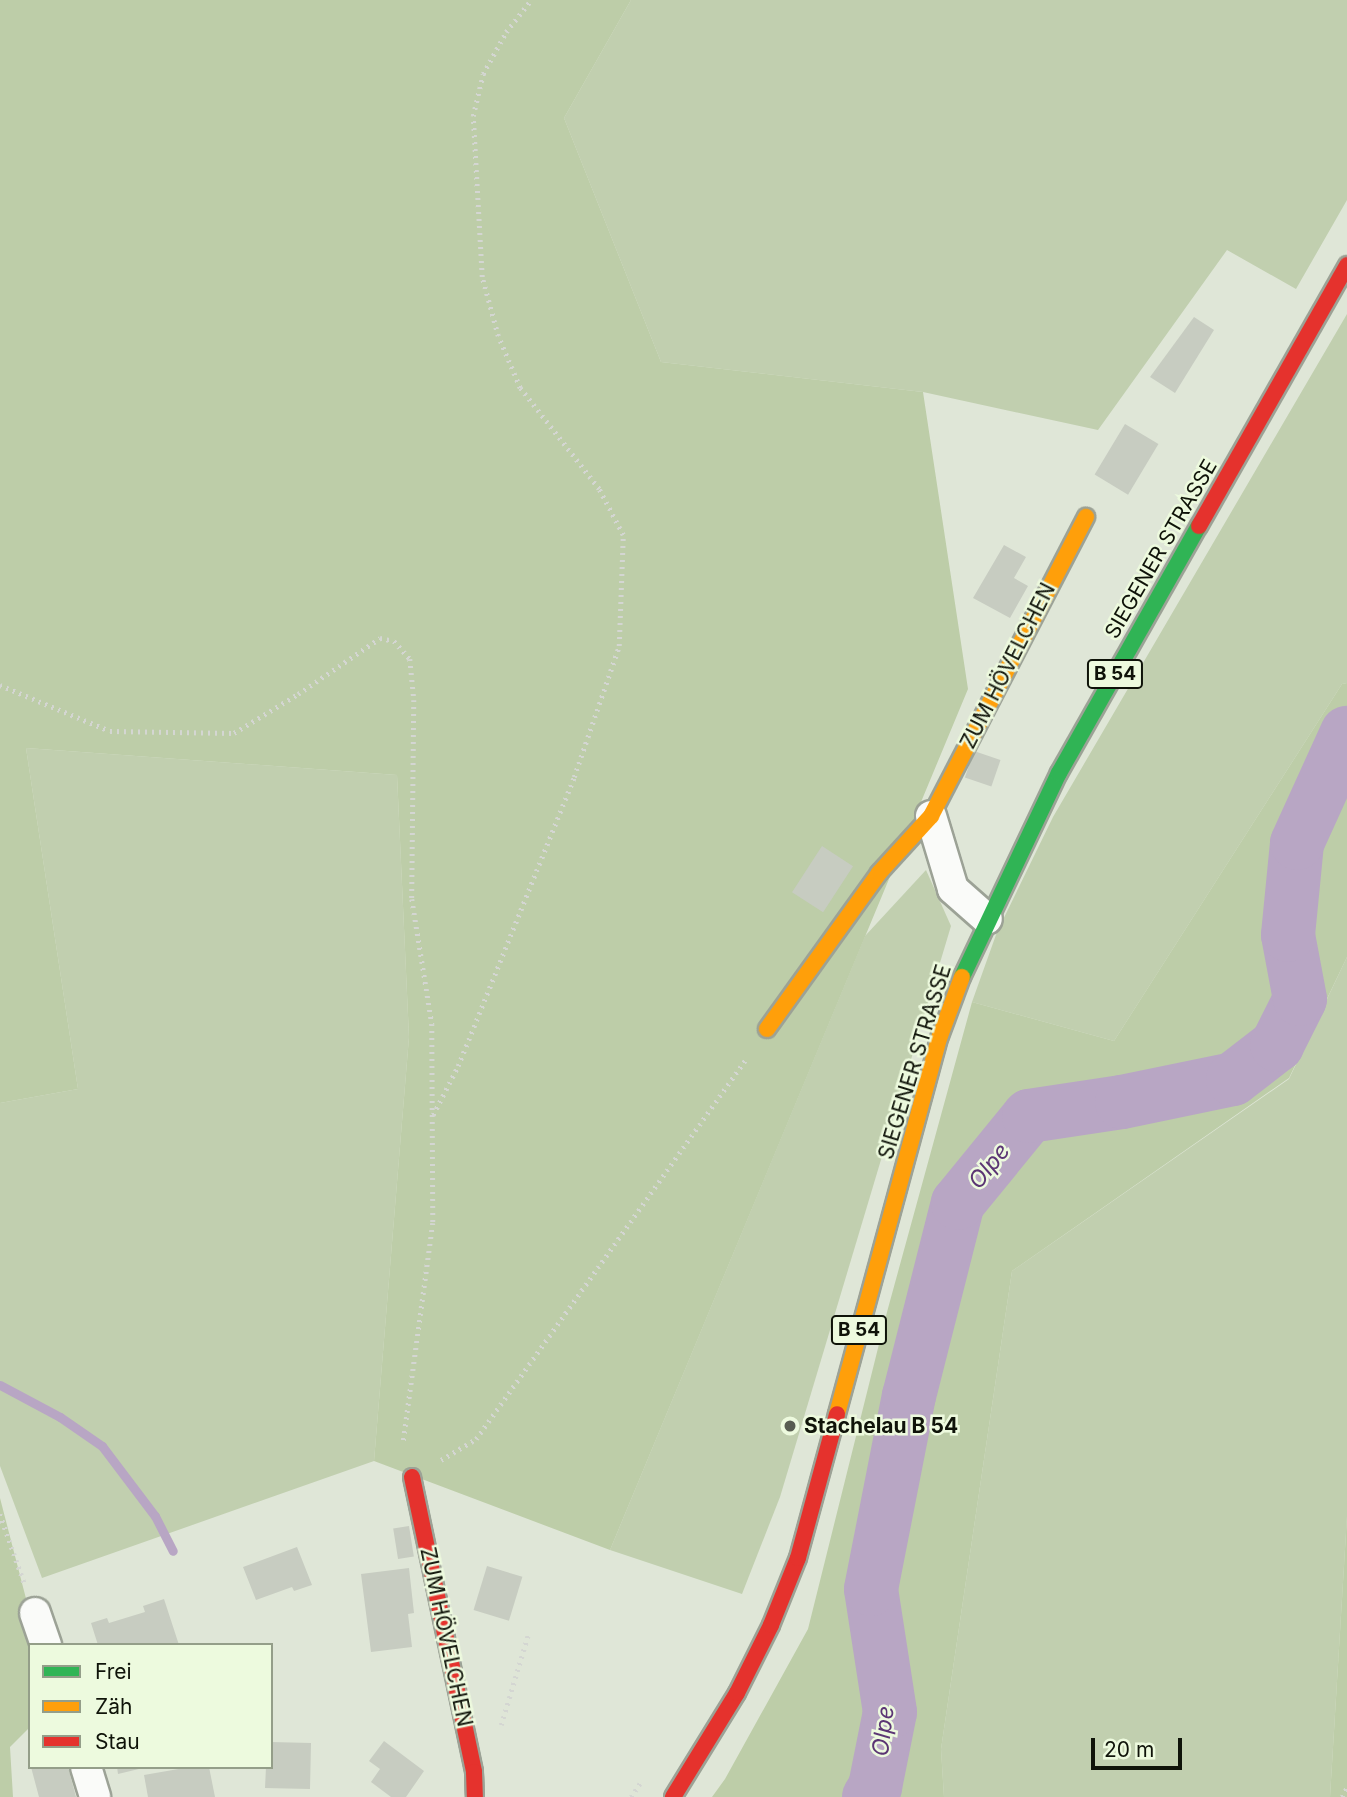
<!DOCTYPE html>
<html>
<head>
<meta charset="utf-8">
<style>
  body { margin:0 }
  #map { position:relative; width:1347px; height:1797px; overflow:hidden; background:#dfe6d7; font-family:Inter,sans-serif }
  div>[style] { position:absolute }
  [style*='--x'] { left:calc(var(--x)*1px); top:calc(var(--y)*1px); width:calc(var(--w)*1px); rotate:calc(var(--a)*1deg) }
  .green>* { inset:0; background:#c1cfaf }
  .forest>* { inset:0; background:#bdcda8 }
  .stream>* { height:9px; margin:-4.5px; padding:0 4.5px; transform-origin:4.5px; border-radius:4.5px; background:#b8a6c4 }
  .river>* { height:54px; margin:-27px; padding:0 27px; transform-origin:27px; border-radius:27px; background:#b8a6c4 }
  .building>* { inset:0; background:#c7ccc1; transform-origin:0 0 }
  .path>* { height:4.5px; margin-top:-2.25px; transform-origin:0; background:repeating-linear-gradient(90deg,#d4d6d2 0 2px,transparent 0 7px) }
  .roads { filter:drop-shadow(2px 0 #9ca296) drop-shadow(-2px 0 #9ca296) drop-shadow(0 2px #9ca296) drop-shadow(0 -2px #9ca296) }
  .street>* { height:30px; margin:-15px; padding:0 15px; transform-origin:15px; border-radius:15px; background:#fafbf9 }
  .fast>* { height:16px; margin:-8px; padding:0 8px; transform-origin:8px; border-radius:8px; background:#30b455 }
  .slow>* { height:16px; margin:-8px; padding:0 8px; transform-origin:8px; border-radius:8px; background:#ff9f0a }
  .jam>* { height:16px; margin:-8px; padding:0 8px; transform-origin:8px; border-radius:8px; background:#e5322d }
  .dots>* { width:19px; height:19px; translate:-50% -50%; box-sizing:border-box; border:4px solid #edfade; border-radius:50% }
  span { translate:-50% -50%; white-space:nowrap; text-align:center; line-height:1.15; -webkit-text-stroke:5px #edfade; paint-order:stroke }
  .shield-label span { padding:2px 5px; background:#edfade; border:2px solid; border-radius:5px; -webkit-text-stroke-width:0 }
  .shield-label { font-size:19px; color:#0f1309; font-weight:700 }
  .street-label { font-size:21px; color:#0f1309 }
  .poi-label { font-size:21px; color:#0f1309; font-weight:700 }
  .left { translate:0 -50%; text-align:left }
  .water-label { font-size:23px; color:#5b3574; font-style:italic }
  .legend { position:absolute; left:28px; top:1643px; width:245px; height:126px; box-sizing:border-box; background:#edfade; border:2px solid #949e89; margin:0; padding:9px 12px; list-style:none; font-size:21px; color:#0f1309 }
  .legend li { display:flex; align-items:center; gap:14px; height:35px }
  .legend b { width:35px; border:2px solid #949e89 }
  .scale { position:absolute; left:1091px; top:1738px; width:91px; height:32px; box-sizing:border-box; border:4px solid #0f1309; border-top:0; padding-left:9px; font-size:21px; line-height:24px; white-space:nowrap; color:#0f1309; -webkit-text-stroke:5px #edfade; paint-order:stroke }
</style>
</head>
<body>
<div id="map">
  <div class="green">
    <div style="clip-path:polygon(631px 0,1347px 0,1347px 200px,1296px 289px,1227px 250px,1098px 430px,923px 392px,661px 362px,564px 118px)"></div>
    <div style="clip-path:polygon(1347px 314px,1347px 683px,1342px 684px,1114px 1041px,972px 1002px,997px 932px,1053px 817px)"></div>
    <div style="clip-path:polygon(26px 748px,397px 775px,409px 1037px,374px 1461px,42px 1578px,0 1466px,0 1103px,78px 1089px)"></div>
    <div style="clip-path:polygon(926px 870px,951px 926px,780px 1497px,742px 1594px,610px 1550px,865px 936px)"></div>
    <div style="clip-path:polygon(1347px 957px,1347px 1516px,1330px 1797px,944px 1797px,941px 1749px,1012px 1271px,1289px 1079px)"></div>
  </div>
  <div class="forest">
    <div style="clip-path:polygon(0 0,631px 0,564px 118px,661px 362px,923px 392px,968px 689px,610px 1550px,374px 1461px,409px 1037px,397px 775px,26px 748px,78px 1089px,0 1103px)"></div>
    <div style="clip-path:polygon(1347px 683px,1347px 957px,1289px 1078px,1012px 1271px,941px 1749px,944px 1797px,712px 1797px,725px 1779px,808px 1629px,887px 1312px,972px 1002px,1114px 1041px,1342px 684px)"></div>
    <div style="clip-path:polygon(0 1498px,38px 1645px,30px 1645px,30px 1727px,10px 1747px,13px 1797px,0 1797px)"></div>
    <div style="clip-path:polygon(1347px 1516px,1347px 1797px,1330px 1797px)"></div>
  </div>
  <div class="stream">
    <div style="--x:0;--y:1385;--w:68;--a:28.1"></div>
    <div style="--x:60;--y:1417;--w:51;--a:34.6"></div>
    <div style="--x:102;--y:1446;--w:88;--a:52.9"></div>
    <div style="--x:155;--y:1516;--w:39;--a:63"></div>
    <div style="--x:875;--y:1787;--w:10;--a:79"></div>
  </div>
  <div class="river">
    <div style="--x:869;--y:1797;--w:12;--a:-59"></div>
    <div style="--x:875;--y:1787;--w:76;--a:-78.7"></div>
    <div style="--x:890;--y:1712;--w:124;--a:-98.8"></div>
    <div style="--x:871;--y:1589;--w:197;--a:-78.9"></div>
    <div style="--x:909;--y:1396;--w:199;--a:-75.8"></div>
    <div style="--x:958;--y:1203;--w:112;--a:-50.8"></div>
    <div style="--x:1029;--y:1116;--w:94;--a:-8.6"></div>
    <div style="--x:1122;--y:1102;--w:113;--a:-11.7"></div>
    <div style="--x:1233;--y:1079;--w:56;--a:-37.7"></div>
    <div style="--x:1277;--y:1045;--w:51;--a:-63.4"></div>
    <div style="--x:1300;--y:999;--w:65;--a:-100.6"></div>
    <div style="--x:1288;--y:935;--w:92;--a:-84.4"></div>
    <div style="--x:1297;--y:843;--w:121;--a:-65.6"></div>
  </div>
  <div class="building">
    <div style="clip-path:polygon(1194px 317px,1214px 330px,1175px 393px,1150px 377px)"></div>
    <div style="left:1125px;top:424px;width:39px;height:59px;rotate:31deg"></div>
    <div style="clip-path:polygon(1004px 545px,1026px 557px,1014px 578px,1028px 586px,1010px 618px,973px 598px)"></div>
    <div style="left:974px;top:751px;width:28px;height:28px;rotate:19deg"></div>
    <div style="left:822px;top:846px;width:37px;height:55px;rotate:33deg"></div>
    <div style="left:409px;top:1526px;width:31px;height:16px;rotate:81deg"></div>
    <div style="clip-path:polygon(297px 1547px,312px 1585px,294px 1591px,292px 1587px,256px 1600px,243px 1567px)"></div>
    <div style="left:487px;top:1566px;width:37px;height:46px;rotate:17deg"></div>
    <div style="clip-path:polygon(409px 1568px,414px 1613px,408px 1614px,412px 1647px,371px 1652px,361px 1574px)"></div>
    <div style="clip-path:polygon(164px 1599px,179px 1645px,98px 1645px,91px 1623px,107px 1618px,109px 1623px,145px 1612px,143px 1606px)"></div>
    <div style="clip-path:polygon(384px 1741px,424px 1771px,406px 1797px,391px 1797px,371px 1782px,380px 1769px,369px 1761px)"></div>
    <div style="clip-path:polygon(271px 1742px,311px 1743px,310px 1789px,265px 1788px,266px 1767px,271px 1767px)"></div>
    <div style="clip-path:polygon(31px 1767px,68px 1767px,76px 1797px,39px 1797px)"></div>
    <div style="clip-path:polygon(117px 1767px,143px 1767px,143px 1768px,118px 1774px)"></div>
    <div style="clip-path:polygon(190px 1767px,209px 1767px,215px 1797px,148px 1797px,144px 1775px)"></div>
  </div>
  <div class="path">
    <div style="--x:0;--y:685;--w:119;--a:22.7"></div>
    <div style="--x:110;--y:731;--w:124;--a:0.9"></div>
    <div style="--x:234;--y:733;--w:75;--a:-31.4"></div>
    <div style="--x:298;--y:694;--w:99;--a:-34.3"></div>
    <div style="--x:380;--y:638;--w:14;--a:12"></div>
    <div style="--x:394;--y:641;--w:24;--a:48"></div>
    <div style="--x:410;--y:659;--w:41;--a:84.4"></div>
    <div style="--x:414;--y:700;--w:199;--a:90.6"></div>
    <div style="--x:412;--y:899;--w:127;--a:80.9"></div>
    <div style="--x:432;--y:1024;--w:199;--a:89.7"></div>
    <div style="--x:433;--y:1223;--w:223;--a:97.7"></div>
    <div style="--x:433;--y:1115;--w:55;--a:-63"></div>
    <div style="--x:458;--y:1066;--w:311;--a:-68.1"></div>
    <div style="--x:574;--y:777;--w:139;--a:-71"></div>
    <div style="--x:619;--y:646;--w:111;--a:-87.9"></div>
    <div style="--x:623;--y:535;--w:52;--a:-117.6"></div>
    <div style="--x:599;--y:489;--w:128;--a:-128"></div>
    <div style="--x:520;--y:388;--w:56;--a:-112.9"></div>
    <div style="--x:498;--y:336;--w:61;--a:-105.2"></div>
    <div style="--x:482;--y:277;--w:161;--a:-93.2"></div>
    <div style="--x:473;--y:116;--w:43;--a:-76.6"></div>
    <div style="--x:483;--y:74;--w:48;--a:-61.3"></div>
    <div style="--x:506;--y:32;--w:41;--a:-52"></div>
    <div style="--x:441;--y:1460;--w:41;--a:-31"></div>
    <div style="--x:476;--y:1439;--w:468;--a:-54.6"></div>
    <div style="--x:0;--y:1514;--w:75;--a:70.6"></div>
    <div style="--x:501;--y:1725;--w:94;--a:-73.3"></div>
    <div style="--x:631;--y:1797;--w:17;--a:-57"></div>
    <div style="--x:1342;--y:1797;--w:11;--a:-63"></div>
  </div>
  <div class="roads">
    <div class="street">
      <div style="--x:931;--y:816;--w:76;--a:73.2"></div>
      <div style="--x:953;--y:889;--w:45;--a:41.4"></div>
      <div style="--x:35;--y:1613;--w:34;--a:71"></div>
      <div style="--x:86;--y:1767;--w:31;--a:73"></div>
    </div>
    <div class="fast">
      <div style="--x:962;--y:977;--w:226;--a:-64.6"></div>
      <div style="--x:1059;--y:773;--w:284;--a:-60.5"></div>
    </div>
    <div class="slow">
      <div style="--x:767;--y:1029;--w:192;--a:-54.3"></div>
      <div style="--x:879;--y:873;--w:77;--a:-47.6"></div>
      <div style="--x:931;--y:816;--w:337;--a:-62.6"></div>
      <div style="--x:837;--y:1414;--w:392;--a:-74.8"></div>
      <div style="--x:940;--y:1036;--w:63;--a:-69.6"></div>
    </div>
    <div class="jam">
      <div style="--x:1199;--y:526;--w:300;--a:-60.4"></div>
      <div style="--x:412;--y:1477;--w:301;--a:78.1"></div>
      <div style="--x:474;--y:1772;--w:25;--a:88"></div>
      <div style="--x:673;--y:1797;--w:122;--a:-58.4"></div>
      <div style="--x:737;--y:1693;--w:76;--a:-63.4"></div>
      <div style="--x:771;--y:1625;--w:72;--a:-68.1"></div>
      <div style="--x:798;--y:1558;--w:149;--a:-74.8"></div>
    </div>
  </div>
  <div class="dots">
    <div style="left:790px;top:1426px;background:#585d51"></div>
  </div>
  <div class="shield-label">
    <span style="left:1115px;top:674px">B 54</span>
    <span style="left:859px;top:1330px">B 54</span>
  </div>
  <div class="street-label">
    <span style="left:1161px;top:549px;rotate:-60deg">SIEGENER STRASSE</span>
    <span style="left:1008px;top:666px;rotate:-63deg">ZUM HÖVELCHEN</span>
    <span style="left:915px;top:1062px;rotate:-73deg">SIEGENER STRASSE</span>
    <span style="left:446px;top:1637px;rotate:78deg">ZUM HÖVELCHEN</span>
  </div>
  <div class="poi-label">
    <span class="left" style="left:804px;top:1426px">Stachelau B 54</span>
  </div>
  <div class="water-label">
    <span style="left:989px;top:1166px;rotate:-51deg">Olpe</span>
    <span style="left:883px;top:1731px;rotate:-83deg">Olpe</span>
  </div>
  <ul class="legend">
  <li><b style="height:9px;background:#30b455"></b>Frei</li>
  <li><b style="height:9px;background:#ff9f0a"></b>Zäh</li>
  <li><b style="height:9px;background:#e5322d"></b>Stau</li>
  </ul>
  <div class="scale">20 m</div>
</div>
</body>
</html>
